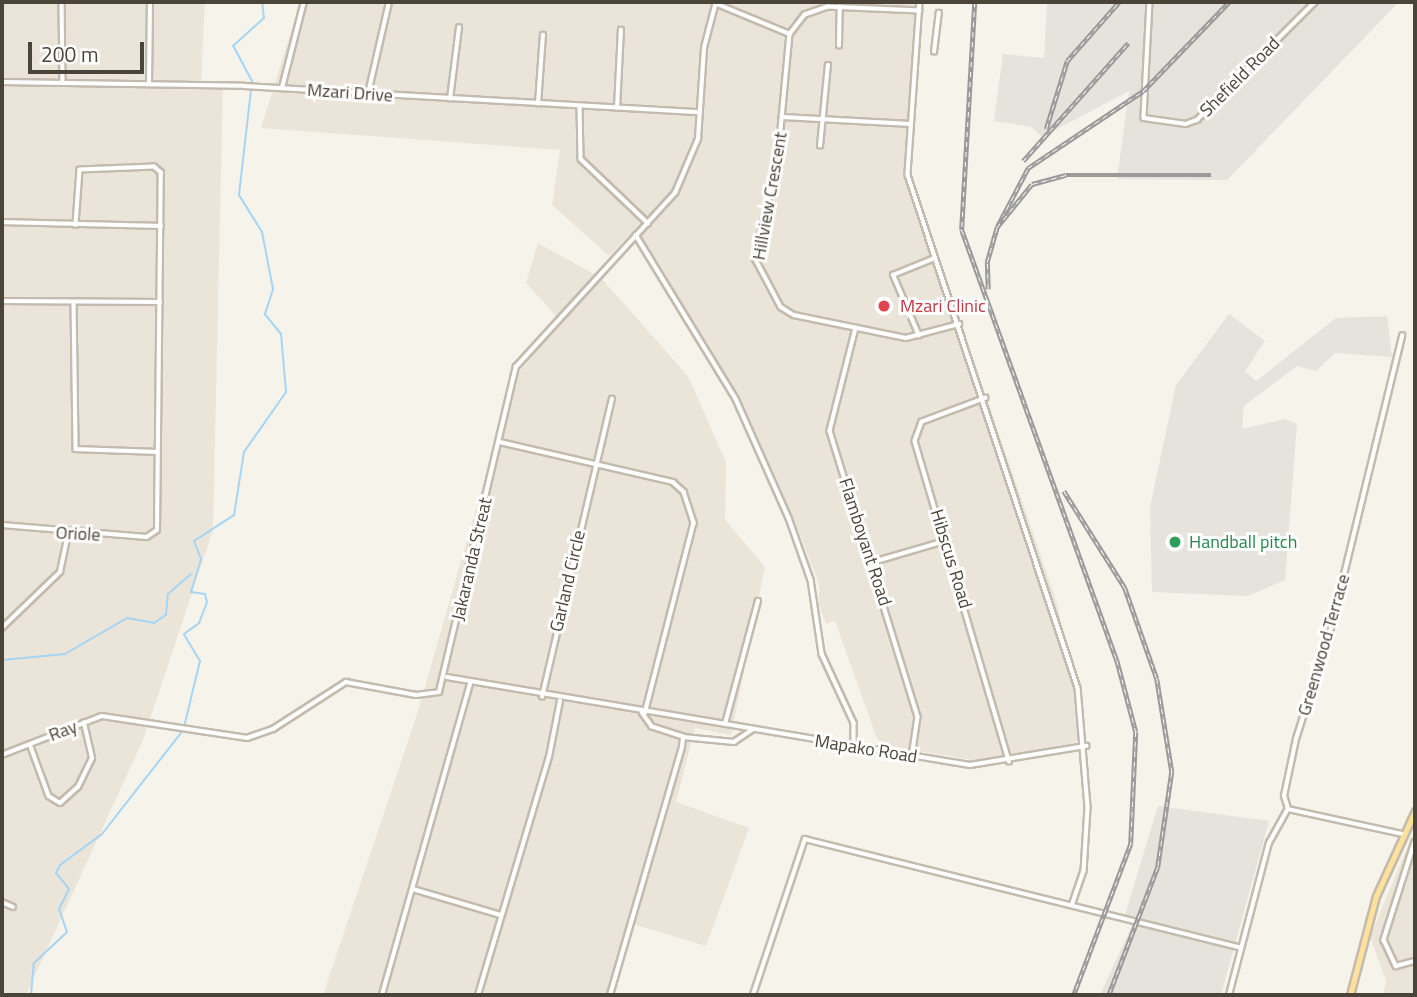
<!DOCTYPE html>
<html>
<head>
<meta charset="utf-8">
<style>
  body { margin:0 }
  #map { position:relative; width:1417px; height:997px; overflow:hidden; background:#f6f3eb; font-family:"Titillium Web",sans-serif }
  div>[style] { position:absolute }
  [style*='--x'] { left:calc(var(--x)*1px); top:calc(var(--y)*1px); width:calc(var(--w)*1px); rotate:calc(var(--a)*1deg) }
  .residential>* { inset:0; background:#ebe5d9 }
  .industrial>* { inset:0; background:#e6e2dc }
  .stream>* { height:2px; margin:-1px; padding:0 1px; transform-origin:1px; border-radius:1px; background:#a5d5f5 }
  .roads { filter:drop-shadow(2px 0 #c3bbad) drop-shadow(-2px 0 #c3bbad) drop-shadow(0 2px #c3bbad) drop-shadow(0 -2px #c3bbad) }
  .minor>* { height:3.5px; margin:-1.75px; padding:0 1.75px; transform-origin:1.75px; border-radius:1.75px; background:#fff }
  .major>* { height:5px; margin:-2.5px; padding:0 2.5px; transform-origin:2.5px; border-radius:2.5px; background:#ffe19b }
  .rail>* { height:4.5px; margin-top:-2.25px; transform-origin:0; background:repeating-linear-gradient(90deg,#fff 0 5px,#9a9a9a 0 10px); box-sizing:border-box; border-block:2px solid #9a9a9a }
  .dots>* { width:19px; height:19px; translate:-50% -50%; box-sizing:border-box; border:4px solid #fff; border-radius:50% }
  span { translate:-50% -50%; white-space:nowrap; text-align:center; line-height:1.15; -webkit-text-stroke:6px #fff; paint-order:stroke }
  .street-label { font-size:18px; color:#4b4438 }
  .health-label { font-size:18px; color:#be3a42 }
  .left { translate:0 -50%; text-align:left }
  .leisure-label { font-size:18px; color:#27864d }
  .frame { position:absolute; inset:0; border:4px solid #4b4438; pointer-events:none }
  .scale { position:absolute; left:28px; top:42px; width:116px; height:32px; box-sizing:border-box; border:4px solid #4b4438; border-top:0; padding-left:9px; font-size:21px; line-height:24px; white-space:nowrap; color:#4b4438; -webkit-text-stroke:5px #fff; paint-order:stroke }
</style>
</head>
<body>
<div id="map">
  <div class="residential">
    <div style="clip-path:polygon(2px 2px,205px 2px,201px 82px,223px 83px,213px 530px,143px 740px,26px 995px,2px 995px)"></div>
    <div style="clip-path:polygon(300px 2px,921px 2px,910px 174px,1057px 603px,1084px 740px,989px 763px,879px 744px,835px 621px,826px 624px,819px 605px,819px 584px,801px 537px,742px 403px,636px 228px,609px 256px,552px 205px,560px 150px,261px 128px)"></div>
    <div style="clip-path:polygon(538px 243px,601px 278px,688px 376px,726px 462px,725px 520px,765px 567px,731px 735px,695px 728px,676px 802px,749px 828px,706px 946px,633px 924px,610px 995px,323px 995px,418px 711px,513px 380px,561px 321px,526px 283px)"></div>
    <div style="clip-path:polygon(1415px 829px,1415px 995px,1383px 995px,1386px 981px,1370px 937px)"></div>
  </div>
  <div class="industrial">
    <div style="clip-path:polygon(1047px 2px,1399px 2px,1227px 180px,1117px 179px,1129px 91px,1042px 137px,1032px 127px,994px 121px,1003px 54px,1044px 58px)"></div>
    <div style="clip-path:polygon(1229px 314px,1265px 341px,1245px 371px,1256px 381px,1336px 318px,1387px 316px,1392px 357px,1335px 353px,1316px 371px,1297px 366px,1244px 406px,1242px 429px,1285px 419px,1297px 424px,1285px 580px,1248px 596px,1152px 592px,1150px 507px,1176px 385px)"></div>
    <div style="clip-path:polygon(1158px 806px,1269px 821px,1221px 995px,1100px 995px,1134px 921px,1124px 918px)"></div>
  </div>
  <div class="stream">
    <div style="--x:2;--y:660;--w:63;--a:-5.4"></div>
    <div style="--x:65;--y:654;--w:72;--a:-30.1"></div>
    <div style="--x:127;--y:618;--w:27;--a:10"></div>
    <div style="--x:154;--y:623;--w:14;--a:-34"></div>
    <div style="--x:166;--y:615;--w:21;--a:-85"></div>
    <div style="--x:168;--y:594;--w:30;--a:-41"></div>
    <div style="--x:184;--y:727;--w:68;--a:-76.4"></div>
    <div style="--x:200;--y:661;--w:31;--a:-121"></div>
    <div style="--x:184;--y:634;--w:19;--a:-36"></div>
    <div style="--x:199;--y:623;--w:22;--a:-69"></div>
    <div style="--x:207;--y:602;--w:8;--a:-104"></div>
    <div style="--x:205;--y:594;--w:14;--a:-172"></div>
    <div style="--x:191;--y:592;--w:34;--a:-73"></div>
    <div style="--x:201;--y:559;--w:19;--a:-111"></div>
    <div style="--x:194;--y:541;--w:48;--a:-33"></div>
    <div style="--x:234;--y:515;--w:64;--a:-81"></div>
    <div style="--x:244;--y:452;--w:73;--a:-55"></div>
    <div style="--x:286;--y:392;--w:58;--a:-94.9"></div>
    <div style="--x:281;--y:334;--w:26;--a:-129"></div>
    <div style="--x:265;--y:314;--w:26;--a:-72"></div>
    <div style="--x:273;--y:289;--w:58;--a:-100.9"></div>
    <div style="--x:262;--y:232;--w:44;--a:-121.9"></div>
    <div style="--x:239;--y:195;--w:115;--a:-83.5"></div>
    <div style="--x:252;--y:81;--w:40;--a:-118"></div>
    <div style="--x:233;--y:46;--w:42;--a:-42.1"></div>
    <div style="--x:264;--y:18;--w:16;--a:-97"></div>
    <div style="--x:31;--y:995;--w:32;--a:-85"></div>
    <div style="--x:34;--y:963;--w:45;--a:-43.2"></div>
    <div style="--x:67;--y:932;--w:24;--a:-109"></div>
    <div style="--x:59;--y:909;--w:22;--a:-63"></div>
    <div style="--x:69;--y:889;--w:21;--a:-129"></div>
    <div style="--x:56;--y:873;--w:9;--a:-63"></div>
    <div style="--x:60;--y:865;--w:52;--a:-36.4"></div>
    <div style="--x:102;--y:834;--w:128;--a:-52"></div>
  </div>
  <div class="roads">
    <div class="minor">
      <div style="--x:62;--y:2;--w:81;--a:89.3"></div>
      <div style="--x:920;--y:2;--w:173;--a:94"></div>
      <div style="--x:908;--y:175;--w:540;--a:71.67"></div>
      <div style="--x:1078;--y:688;--w:120;--a:85.2"></div>
      <div style="--x:1088;--y:808;--w:63;--a:93.6"></div>
      <div style="--x:1084;--y:871;--w:34;--a:109"></div>
      <div style="--x:1150;--y:2;--w:116;--a:93"></div>
      <div style="--x:1144;--y:118;--w:42;--a:8.1"></div>
      <div style="--x:1186;--y:124;--w:12;--a:-20"></div>
      <div style="--x:1197;--y:120;--w:167;--a:-45"></div>
      <div style="--x:715;--y:3;--w:81;--a:22.5"></div>
      <div style="--x:920;--y:11;--w:92;--a:-177.5"></div>
      <div style="--x:828;--y:7;--w:24;--a:161"></div>
      <div style="--x:805;--y:15;--w:24;--a:128"></div>
      <div style="--x:790;--y:34;--w:128;--a:95.4"></div>
      <div style="--x:778;--y:161;--w:100;--a:103.3"></div>
      <div style="--x:755;--y:258;--w:55;--a:62"></div>
      <div style="--x:781;--y:307;--w:15;--a:32"></div>
      <div style="--x:794;--y:315;--w:114;--a:11.6"></div>
      <div style="--x:906;--y:338;--w:55;--a:-14.8"></div>
      <div style="--x:839;--y:46;--w:39;--a:-89"></div>
      <div style="--x:934;--y:52;--w:39;--a:-83"></div>
      <div style="--x:2;--y:82;--w:242;--a:0.9"></div>
      <div style="--x:244;--y:86;--w:456;--a:3.3"></div>
      <div style="--x:149;--y:83;--w:81;--a:-89.3"></div>
      <div style="--x:282;--y:88;--w:89;--a:-75.7"></div>
      <div style="--x:368;--y:94;--w:94;--a:-77.1"></div>
      <div style="--x:450;--y:99;--w:72;--a:-82.8"></div>
      <div style="--x:538;--y:104;--w:69;--a:-85.9"></div>
      <div style="--x:580;--y:106;--w:53;--a:88.9"></div>
      <div style="--x:581;--y:159;--w:93;--a:43.7"></div>
      <div style="--x:617;--y:108;--w:78;--a:-87.1"></div>
      <div style="--x:783;--y:117;--w:128;--a:3.1"></div>
      <div style="--x:820;--y:146;--w:81;--a:-84.4"></div>
      <div style="--x:2;--y:222;--w:159;--a:1.4"></div>
      <div style="--x:636;--y:235;--w:192;--a:58.6"></div>
      <div style="--x:736;--y:399;--w:130;--a:66"></div>
      <div style="--x:789;--y:518;--w:66;--a:70.5"></div>
      <div style="--x:811;--y:580;--w:75;--a:81.5"></div>
      <div style="--x:822;--y:654;--w:76;--a:65.1"></div>
      <div style="--x:854;--y:723;--w:24;--a:90"></div>
      <div style="--x:2;--y:301;--w:158;--a:0.4"></div>
      <div style="--x:74;--y:302;--w:147;--a:89.2"></div>
      <div style="--x:76;--y:449;--w:81;--a:2.1"></div>
      <div style="--x:856;--y:328;--w:106;--a:104.2"></div>
      <div style="--x:830;--y:431;--w:299;--a:72.9"></div>
      <div style="--x:918;--y:717;--w:40;--a:98.5"></div>
      <div style="--x:919;--y:336;--w:66;--a:-113.1"></div>
      <div style="--x:893;--y:275;--w:45;--a:-22"></div>
      <div style="--x:986;--y:398;--w:68;--a:159.4"></div>
      <div style="--x:922;--y:422;--w:20;--a:110"></div>
      <div style="--x:915;--y:441;--w:334;--a:73.6"></div>
      <div style="--x:500;--y:442;--w:178;--a:13"></div>
      <div style="--x:673;--y:482;--w:15;--a:42"></div>
      <div style="--x:684;--y:492;--w:33;--a:72"></div>
      <div style="--x:694;--y:523;--w:197;--a:104.4"></div>
      <div style="--x:2;--y:525;--w:145;--a:4.7"></div>
      <div style="--x:147;--y:537;--w:12;--a:-35"></div>
      <div style="--x:157;--y:530;--w:357;--a:-89.4"></div>
      <div style="--x:161;--y:173;--w:9;--a:-139"></div>
      <div style="--x:154;--y:167;--w:74;--a:177.7"></div>
      <div style="--x:80;--y:170;--w:55;--a:94.2"></div>
      <div style="--x:873;--y:562;--w:75;--a:-16.3"></div>
      <div style="--x:2;--y:628;--w:81;--a:-44"></div>
      <div style="--x:60;--y:572;--w:39;--a:-78"></div>
      <div style="--x:447;--y:677;--w:530;--a:9.55"></div>
      <div style="--x:970;--y:765;--w:118;--a:-9.3"></div>
      <div style="--x:542;--y:697;--w:306;--a:-76.8"></div>
      <div style="--x:725;--y:724;--w:127;--a:-75"></div>
      <div style="--x:683;--y:737;--w:51;--a:5.6"></div>
      <div style="--x:734;--y:742;--w:22;--a:-34"></div>
      <div style="--x:30;--y:744;--w:55;--a:69.9"></div>
      <div style="--x:49;--y:796;--w:13;--a:32"></div>
      <div style="--x:60;--y:803;--w:24;--a:-42"></div>
      <div style="--x:78;--y:787;--w:32;--a:-64"></div>
      <div style="--x:92;--y:758;--w:36;--a:-103"></div>
      <div style="--x:2;--y:755;--w:107;--a:-21.3"></div>
      <div style="--x:102;--y:716;--w:147;--a:8.6"></div>
      <div style="--x:247;--y:738;--w:28;--a:-19"></div>
      <div style="--x:273;--y:729;--w:87;--a:-32.8"></div>
      <div style="--x:346;--y:682;--w:71;--a:10.5"></div>
      <div style="--x:416;--y:695;--w:23;--a:-7"></div>
      <div style="--x:439;--y:692;--w:334;--a:-76.7"></div>
      <div style="--x:516;--y:367;--w:236;--a:-47.6"></div>
      <div style="--x:675;--y:193;--w:59;--a:-66.9"></div>
      <div style="--x:698;--y:139;--w:91;--a:-86.2"></div>
      <div style="--x:704;--y:48;--w:48;--a:-75.4"></div>
      <div style="--x:1288;--y:809;--w:14;--a:-107"></div>
      <div style="--x:1284;--y:796;--w:58;--a:-78.1"></div>
      <div style="--x:1296;--y:739;--w:112;--a:-72.4"></div>
      <div style="--x:1330;--y:632;--w:305;--a:-76.3"></div>
      <div style="--x:1288;--y:809;--w:118;--a:12.3"></div>
      <div style="--x:1415;--y:842;--w:103;--a:107.6"></div>
      <div style="--x:1384;--y:940;--w:29;--a:65"></div>
      <div style="--x:1396;--y:966;--w:20;--a:-15"></div>
      <div style="--x:413;--y:889;--w:92;--a:16.5"></div>
      <div style="--x:2;--y:902;--w:12;--a:24"></div>
      <div style="--x:382;--y:995;--w:323;--a:-74.2"></div>
      <div style="--x:478;--y:995;--w:248;--a:-73.4"></div>
      <div style="--x:549;--y:757;--w:57;--a:-78.9"></div>
      <div style="--x:610;--y:995;--w:258;--a:-73.8"></div>
      <div style="--x:682;--y:747;--w:10;--a:-84"></div>
      <div style="--x:683;--y:737;--w:33;--a:-162"></div>
      <div style="--x:652;--y:727;--w:17;--a:-126"></div>
      <div style="--x:753;--y:995;--w:164;--a:-71.6"></div>
      <div style="--x:805;--y:839;--w:449;--a:14"></div>
      <div style="--x:1229;--y:995;--w:157;--a:-75.3"></div>
      <div style="--x:1269;--y:843;--w:39;--a:-61"></div>
    </div>
    <div class="major">
      <div style="--x:1350;--y:995;--w:102;--a:-75.3"></div>
      <div style="--x:1376;--y:896;--w:94;--a:-65.4"></div>
    </div>
  </div>
  <div class="rail">
    <div style="--x:975;--y:2;--w:228;--a:93.3"></div>
    <div style="--x:962;--y:230;--w:457;--a:70.2"></div>
    <div style="--x:1117;--y:660;--w:74;--a:75.2"></div>
    <div style="--x:1136;--y:732;--w:112;--a:92.6"></div>
    <div style="--x:1131;--y:844;--w:161;--a:110.7"></div>
    <div style="--x:1046;--y:129;--w:71;--a:-72.8"></div>
    <div style="--x:1067;--y:61;--w:79;--a:-48.6"></div>
    <div style="--x:1023;--y:161;--w:158;--a:-48.3"></div>
    <div style="--x:997;--y:227;--w:67;--a:-62.3"></div>
    <div style="--x:1028;--y:168;--w:138;--a:-33.8"></div>
    <div style="--x:1143;--y:91;--w:124;--a:-46"></div>
    <div style="--x:988;--y:289;--w:27;--a:-92"></div>
    <div style="--x:987;--y:262;--w:36;--a:-74"></div>
    <div style="--x:997;--y:227;--w:55;--a:-50.9"></div>
    <div style="--x:1032;--y:184;--w:35;--a:-15"></div>
    <div style="--x:1066;--y:175;--w:145;--a:0"></div>
    <div style="--x:1064;--y:491;--w:115;--a:57.8"></div>
    <div style="--x:1125;--y:588;--w:96;--a:70.6"></div>
    <div style="--x:1157;--y:679;--w:94;--a:80.8"></div>
    <div style="--x:1172;--y:772;--w:96;--a:98.4"></div>
    <div style="--x:1158;--y:867;--w:137;--a:110.9"></div>
  </div>
  <div class="dots">
    <div style="left:884px;top:306px;background:#e0444e"></div>
    <div style="left:1175px;top:542px;background:#2e9e5b"></div>
  </div>
  <div class="street-label">
    <span style="left:1240px;top:77px;rotate:-45deg">Shefield Road</span>
    <span style="left:350px;top:93px;rotate:4deg">Mzari Drive</span>
    <span style="left:770px;top:196px;rotate:-80deg">Hillview Crescent</span>
    <span style="left:78px;top:534px;rotate:3deg">Oriole</span>
    <span style="left:865px;top:542px;rotate:72deg">Flamboyant Road</span>
    <span style="left:472px;top:559px;rotate:-77deg">Jakaranda Streat</span>
    <span style="left:951px;top:559px;rotate:73deg">Hibscus Road</span>
    <span style="left:568px;top:581px;rotate:-77deg">Garland Circle</span>
    <span style="left:1324px;top:645px;rotate:-74deg">Greenwood Terrace</span>
    <span style="left:63px;top:731px;rotate:-21deg">Ray</span>
    <span style="left:866px;top:749px;rotate:9deg">Mapako Road</span>
  </div>
  <div class="health-label">
    <span class="left" style="left:900px;top:306px">Mzari Clinic</span>
  </div>
  <div class="leisure-label">
    <span class="left" style="left:1189px;top:542px">Handball pitch</span>
  </div>
  <div class="frame"></div>
  <div class="scale">200 m</div>
</div>
</body>
</html>
